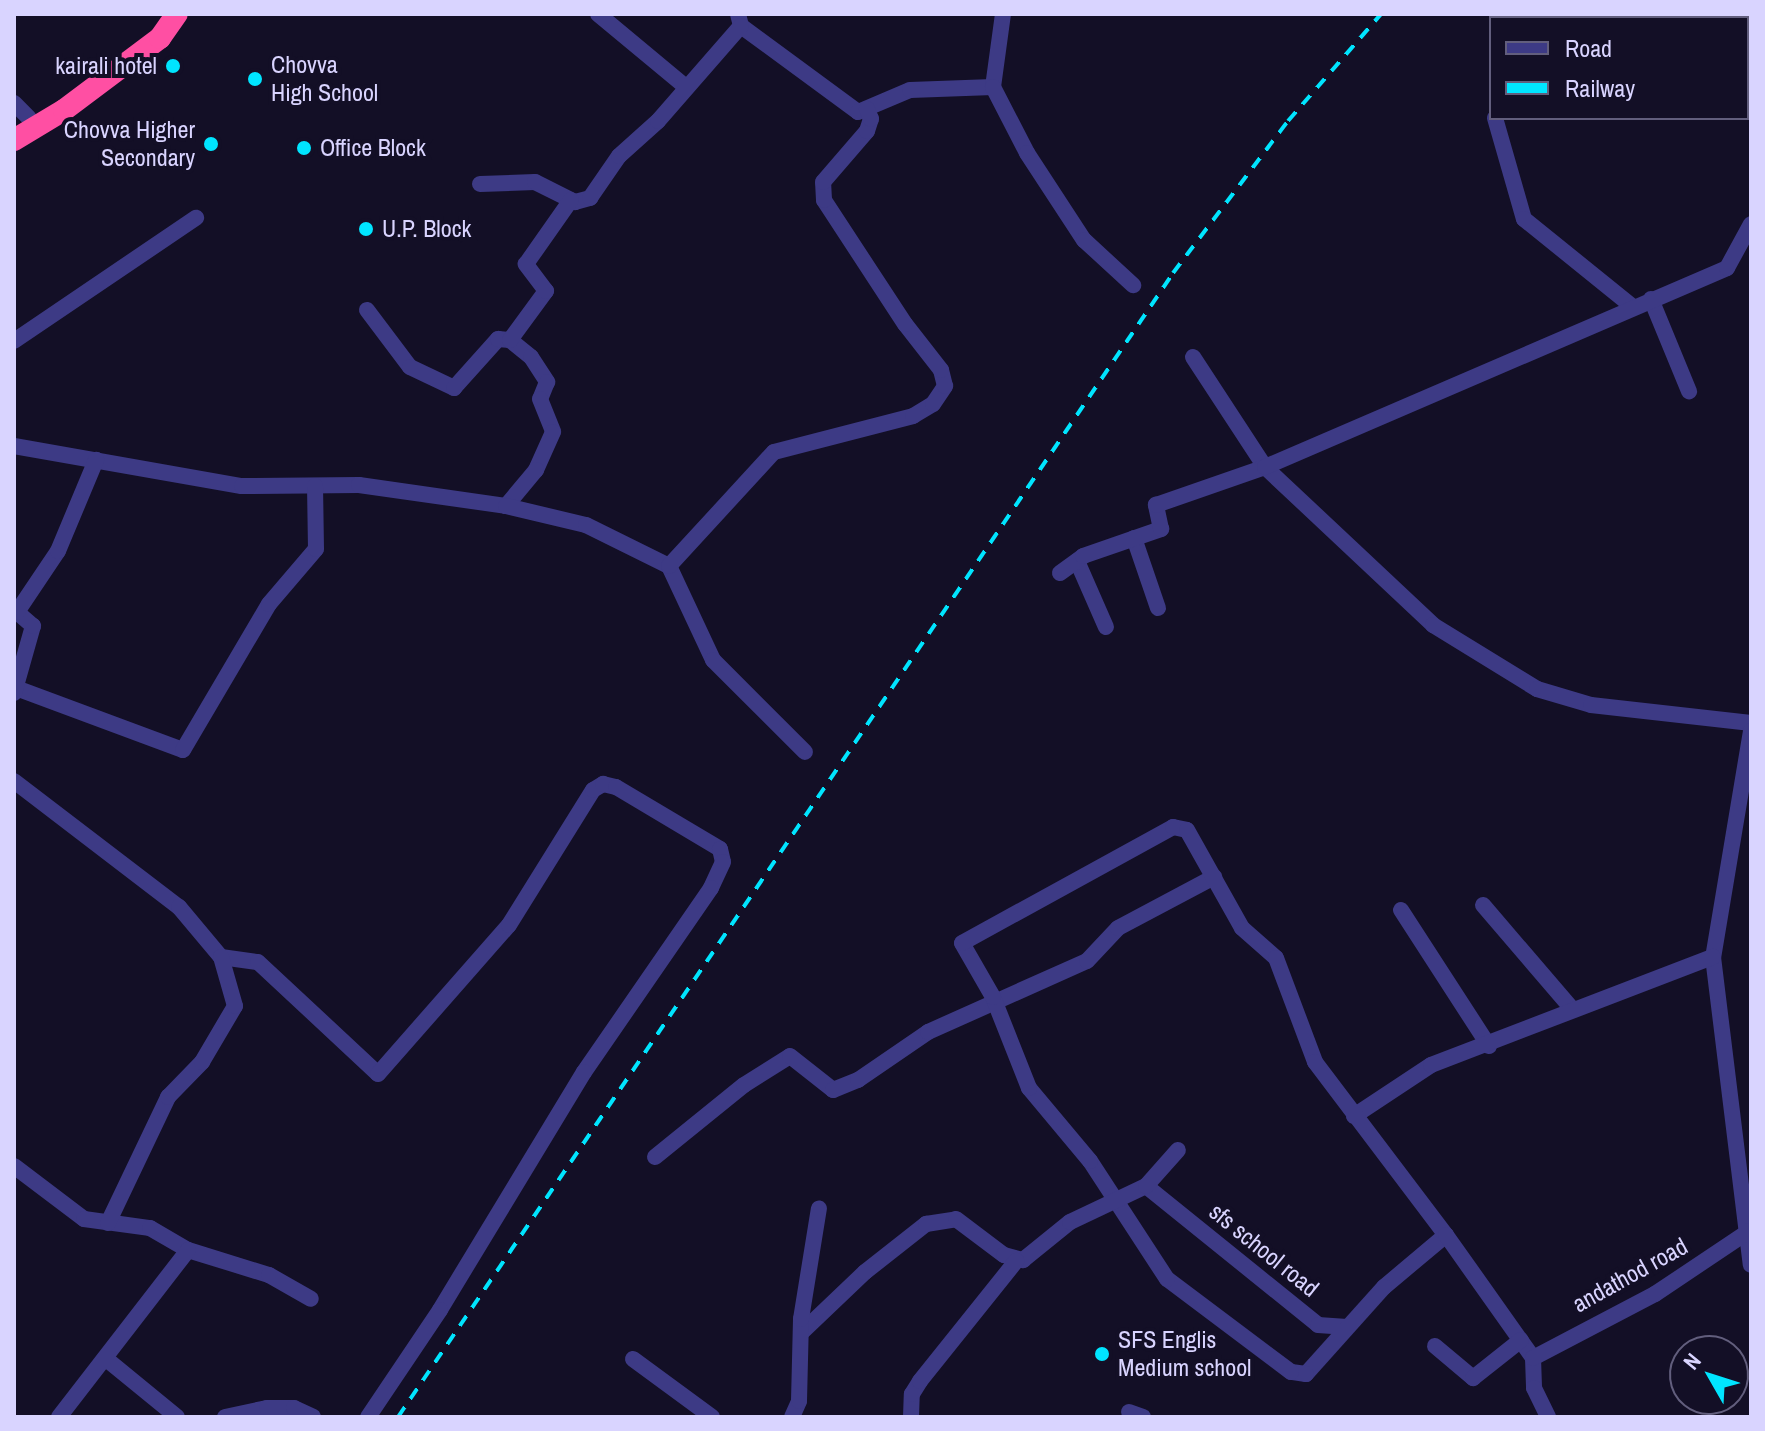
<!DOCTYPE html>
<html>
<head>
<meta charset="utf-8">
<style>
  body { margin:0 }
  #map { position:relative; width:1765px; height:1431px; overflow:hidden; background:#130f26; font-family:"Archivo Narrow",sans-serif }
  div>[style] { position:absolute }
  [style*='--x'] { left:calc(var(--x)*1px); top:calc(var(--y)*1px); width:calc(var(--w)*1px); rotate:calc(var(--a)*1deg) }
  .minor>* { height:16px; margin:-8px; padding:0 8px; transform-origin:8px; border-radius:8px; background:#3d3a85 }
  .highway>* { height:22px; margin:-11px; padding:0 11px; transform-origin:11px; border-radius:11px; background:#ff4fa3 }
  .rail>* { height:4px; margin-top:-2px; transform-origin:0; background:repeating-linear-gradient(90deg,#00e5ff 0 12px,transparent 0 22px) }
  .dots>* { width:22px; height:22px; translate:-50% -50%; box-sizing:border-box; border:4px solid #130f26; border-radius:50% }
  span { translate:-50% -50%; white-space:nowrap; text-align:center; line-height:1.15; -webkit-text-stroke:8px #130f26; paint-order:stroke }
  .poi-label { font-size:24px; color:#d9d4ff }
  .left { translate:0 -50%; text-align:left }
  .right { translate:-100% -50%; text-align:right }
  .street-label { font-size:24px; color:#d9d4ff }
  .frame { position:absolute; inset:0; border:16px solid #d9d4ff; pointer-events:none }
  .legend { position:absolute; left:1489px; top:16px; width:260px; height:104px; box-sizing:border-box; background:#130f26; border:2px solid #625e7d; margin:0; padding:10px 14px; list-style:none; font-size:24px; color:#d9d4ff }
  .legend li { display:flex; align-items:center; gap:16px; height:40px }
  .legend b { width:40px; border:2px solid #625e7d }
  .north { position:absolute; left:1669px; top:1335px; width:80px; height:80px; box-sizing:border-box; background:#130f26; border:2px solid #625e7d; border-radius:50%; rotate:309deg; font-size:22px; font-weight:700; line-height:32px; text-align:center; color:#d9d4ff }
  .north::after { content:''; display:block; margin:auto; width:28px; height:36px; background:#00e5ff; clip-path:polygon(50% 0,100% 100%,50% 72%,0 100%) }
</style>
</head>
<body>
<div id="map">
  <div class="minor">
    <div style="--x:598;--y:14;--w:114;--a:39.7"></div>
    <div style="--x:738;--y:14;--w:12;--a:76"></div>
    <div style="--x:741;--y:26;--w:145;--a:36.3"></div>
    <div style="--x:858;--y:112;--w:56;--a:-22.9"></div>
    <div style="--x:910;--y:90;--w:83;--a:-2.1"></div>
    <div style="--x:993;--y:87;--w:74;--a:-82.2"></div>
    <div style="--x:993;--y:87;--w:74;--a:62.7"></div>
    <div style="--x:1027;--y:153;--w:104;--a:56.8"></div>
    <div style="--x:1084;--y:240;--w:67;--a:42.6"></div>
    <div style="--x:14;--y:103;--w:21;--a:45"></div>
    <div style="--x:1495;--y:118;--w:105;--a:74"></div>
    <div style="--x:1524;--y:219;--w:140;--a:38.9"></div>
    <div style="--x:480;--y:184;--w:55;--a:-2.1"></div>
    <div style="--x:535;--y:182;--w:45;--a:26.6"></div>
    <div style="--x:575;--y:202;--w:16;--a:-15"></div>
    <div style="--x:590;--y:198;--w:51;--a:-55.4"></div>
    <div style="--x:619;--y:156;--w:52;--a:-41.9"></div>
    <div style="--x:658;--y:121;--w:126;--a:-48.9"></div>
    <div style="--x:1651;--y:299;--w:100;--a:67.6"></div>
    <div style="--x:367;--y:310;--w:71;--a:53"></div>
    <div style="--x:410;--y:367;--w:49;--a:25.5"></div>
    <div style="--x:454;--y:388;--w:66;--a:-48.1"></div>
    <div style="--x:498;--y:339;--w:12;--a:5"></div>
    <div style="--x:510;--y:340;--w:27;--a:39"></div>
    <div style="--x:531;--y:357;--w:30;--a:57"></div>
    <div style="--x:547;--y:382;--w:18;--a:112"></div>
    <div style="--x:540;--y:399;--w:35;--a:68"></div>
    <div style="--x:553;--y:432;--w:42;--a:114.1"></div>
    <div style="--x:536;--y:470;--w:47;--a:129.8"></div>
    <div style="--x:510;--y:340;--w:61;--a:-53.7"></div>
    <div style="--x:546;--y:291;--w:34;--a:-127"></div>
    <div style="--x:526;--y:264;--w:78;--a:-54.9"></div>
    <div style="--x:14;--y:341;--w:220;--a:-34.1"></div>
    <div style="--x:1193;--y:357;--w:131;--a:56.8"></div>
    <div style="--x:1265;--y:467;--w:231;--a:43.2"></div>
    <div style="--x:1433;--y:625;--w:122;--a:31.6"></div>
    <div style="--x:1537;--y:689;--w:56;--a:16.5"></div>
    <div style="--x:1591;--y:705;--w:161;--a:6.4"></div>
    <div style="--x:14;--y:446;--w:231;--a:10"></div>
    <div style="--x:242;--y:486;--w:117;--a:-0.5"></div>
    <div style="--x:359;--y:485;--w:148;--a:8.1"></div>
    <div style="--x:506;--y:506;--w:82;--a:13.4"></div>
    <div style="--x:586;--y:525;--w:93;--a:26.3"></div>
    <div style="--x:669;--y:566;--w:104;--a:64.9"></div>
    <div style="--x:713;--y:660;--w:130;--a:45"></div>
    <div style="--x:1134;--y:538;--w:74;--a:71.1"></div>
    <div style="--x:1077;--y:561;--w:72;--a:66.3"></div>
    <div style="--x:669;--y:566;--w:155;--a:-47.4"></div>
    <div style="--x:774;--y:452;--w:144;--a:-14.5"></div>
    <div style="--x:913;--y:416;--w:23;--a:-31"></div>
    <div style="--x:933;--y:404;--w:22;--a:-56"></div>
    <div style="--x:945;--y:386;--w:16;--a:-104"></div>
    <div style="--x:941;--y:370;--w:58;--a:-128"></div>
    <div style="--x:905;--y:324;--w:148;--a:-123.2"></div>
    <div style="--x:824;--y:200;--w:18;--a:-93"></div>
    <div style="--x:823;--y:182;--w:67;--a:-49.2"></div>
    <div style="--x:867;--y:131;--w:13;--a:-72"></div>
    <div style="--x:871;--y:119;--w:11;--a:-112"></div>
    <div style="--x:1060;--y:573;--w:29;--a:-36"></div>
    <div style="--x:1083;--y:556;--w:83;--a:-19.1"></div>
    <div style="--x:1161;--y:529;--w:25;--a:-102"></div>
    <div style="--x:1156;--y:505;--w:115;--a:-19.2"></div>
    <div style="--x:1265;--y:467;--w:503;--a:-23.3"></div>
    <div style="--x:1727;--y:268;--w:50;--a:-61.4"></div>
    <div style="--x:16;--y:688;--w:178;--a:20.4"></div>
    <div style="--x:183;--y:750;--w:169;--a:-59.5"></div>
    <div style="--x:269;--y:604;--w:72;--a:-49.5"></div>
    <div style="--x:316;--y:549;--w:63;--a:-90.9"></div>
    <div style="--x:14;--y:693;--w:70;--a:-74.2"></div>
    <div style="--x:33;--y:626;--w:21;--a:-139"></div>
    <div style="--x:17;--y:612;--w:73;--a:-56.1"></div>
    <div style="--x:58;--y:551;--w:99;--a:-67.3"></div>
    <div style="--x:1751;--y:731;--w:229;--a:99.5"></div>
    <div style="--x:1713;--y:957;--w:310;--a:83"></div>
    <div style="--x:14;--y:781;--w:208;--a:37.4"></div>
    <div style="--x:179;--y:907;--w:65;--a:50"></div>
    <div style="--x:221;--y:957;--w:37;--a:8"></div>
    <div style="--x:258;--y:962;--w:164;--a:43"></div>
    <div style="--x:378;--y:1074;--w:198;--a:-48.7"></div>
    <div style="--x:509;--y:925;--w:159;--a:-58.1"></div>
    <div style="--x:593;--y:790;--w:12;--a:-31"></div>
    <div style="--x:603;--y:784;--w:13;--a:13"></div>
    <div style="--x:616;--y:787;--w:121;--a:30.8"></div>
    <div style="--x:720;--y:849;--w:13;--a:77"></div>
    <div style="--x:723;--y:862;--w:29;--a:115"></div>
    <div style="--x:711;--y:888;--w:224;--a:124.6"></div>
    <div style="--x:584;--y:1072;--w:278;--a:121.2"></div>
    <div style="--x:440;--y:1310;--w:129;--a:123.9"></div>
    <div style="--x:1483;--y:905;--w:137;--a:49.4"></div>
    <div style="--x:1401;--y:910;--w:162;--a:57.1"></div>
    <div style="--x:1354;--y:1116;--w:92;--a:-33.5"></div>
    <div style="--x:1431;--y:1065;--w:302;--a:-21"></div>
    <div style="--x:655;--y:1157;--w:114;--a:-39"></div>
    <div style="--x:744;--y:1085;--w:54;--a:-32.2"></div>
    <div style="--x:790;--y:1056;--w:55;--a:38.3"></div>
    <div style="--x:833;--y:1090;--w:27;--a:-22"></div>
    <div style="--x:858;--y:1080;--w:85;--a:-34.4"></div>
    <div style="--x:928;--y:1032;--w:174;--a:-24.1"></div>
    <div style="--x:1087;--y:961;--w:45;--a:-46.8"></div>
    <div style="--x:1118;--y:928;--w:109;--a:-28"></div>
    <div style="--x:14;--y:1166;--w:88;--a:37.1"></div>
    <div style="--x:84;--y:1219;--w:67;--a:7.8"></div>
    <div style="--x:150;--y:1228;--w:44;--a:30.1"></div>
    <div style="--x:188;--y:1250;--w:85;--a:17.2"></div>
    <div style="--x:269;--y:1275;--w:48;--a:29.7"></div>
    <div style="--x:1146;--y:1186;--w:221;--a:38.9"></div>
    <div style="--x:1318;--y:1325;--w:29;--a:4"></div>
    <div style="--x:108;--y:1223;--w:140;--a:-64.5"></div>
    <div style="--x:168;--y:1097;--w:49;--a:-45.8"></div>
    <div style="--x:202;--y:1062;--w:65;--a:-59.5"></div>
    <div style="--x:235;--y:1006;--w:51;--a:-105.9"></div>
    <div style="--x:1446;--y:1235;--w:81;--a:140"></div>
    <div style="--x:1384;--y:1287;--w:117;--a:131.9"></div>
    <div style="--x:1306;--y:1374;--w:15;--a:-172"></div>
    <div style="--x:1291;--y:1372;--w:155;--a:-143.1"></div>
    <div style="--x:1167;--y:1279;--w:141;--a:-123.1"></div>
    <div style="--x:1090;--y:1161;--w:95;--a:-129.9"></div>
    <div style="--x:1029;--y:1088;--w:98;--a:-111.6"></div>
    <div style="--x:993;--y:997;--w:62;--a:-119.9"></div>
    <div style="--x:962;--y:943;--w:241;--a:-28.8"></div>
    <div style="--x:1173;--y:827;--w:14;--a:12"></div>
    <div style="--x:1187;--y:830;--w:112;--a:60.7"></div>
    <div style="--x:1242;--y:928;--w:45;--a:41.4"></div>
    <div style="--x:1276;--y:958;--w:111;--a:69.4"></div>
    <div style="--x:1315;--y:1062;--w:217;--a:52.9"></div>
    <div style="--x:1446;--y:1235;--w:151;--a:54.7"></div>
    <div style="--x:1533;--y:1358;--w:30;--a:88"></div>
    <div style="--x:1534;--y:1388;--w:32;--a:64"></div>
    <div style="--x:801;--y:1333;--w:88;--a:-43.6"></div>
    <div style="--x:865;--y:1272;--w:78;--a:-38.2"></div>
    <div style="--x:926;--y:1224;--w:30;--a:-9"></div>
    <div style="--x:956;--y:1219;--w:60;--a:36.9"></div>
    <div style="--x:1004;--y:1255;--w:20;--a:15"></div>
    <div style="--x:1023;--y:1260;--w:60;--a:-39"></div>
    <div style="--x:1070;--y:1222;--w:84;--a:-25.3"></div>
    <div style="--x:1146;--y:1186;--w:48;--a:-48.4"></div>
    <div style="--x:1435;--y:1346;--w:50;--a:40.1"></div>
    <div style="--x:1473;--y:1378;--w:61;--a:-38.4"></div>
    <div style="--x:105;--y:1358;--w:93;--a:39.3"></div>
    <div style="--x:1533;--y:1358;--w:138;--a:-27.7"></div>
    <div style="--x:1655;--y:1294;--w:113;--a:-33.8"></div>
    <div style="--x:633;--y:1359;--w:98;--a:36.3"></div>
    <div style="--x:1129;--y:1412;--w:15;--a:20"></div>
    <div style="--x:59;--y:1417;--w:211;--a:-52.3"></div>
    <div style="--x:225;--y:1417;--w:43;--a:-12.1"></div>
    <div style="--x:267;--y:1408;--w:27;--a:0"></div>
    <div style="--x:294;--y:1408;--w:21;--a:25"></div>
    <div style="--x:792;--y:1417;--w:17;--a:-66"></div>
    <div style="--x:799;--y:1401;--w:82;--a:-88.6"></div>
    <div style="--x:801;--y:1319;--w:112;--a:-80.8"></div>
    <div style="--x:911;--y:1417;--w:23;--a:-88"></div>
    <div style="--x:912;--y:1394;--w:15;--a:-58"></div>
    <div style="--x:920;--y:1381;--w:154;--a:-51.3"></div>
  </div>
  <div class="highway">
    <div style="--x:14;--y:140;--w:58;--a:-31"></div>
    <div style="--x:64;--y:110;--w:120;--a:-36.9"></div>
    <div style="--x:160;--y:38;--w:29;--a:-55"></div>
  </div>
  <div class="rail">
    <div style="--x:398;--y:1417;--w:1382;--a:-55.88"></div>
    <div style="--x:1173;--y:273;--w:191;--a:-52.9"></div>
    <div style="--x:1288;--y:121;--w:142;--a:-49"></div>
  </div>
  <div class="dots">
    <div style="left:173px;top:66px;background:#00e5ff"></div>
    <div style="left:255px;top:79px;background:#00e5ff"></div>
    <div style="left:211px;top:144px;background:#00e5ff"></div>
    <div style="left:304px;top:148px;background:#00e5ff"></div>
    <div style="left:366px;top:229px;background:#00e5ff"></div>
    <div style="left:1102px;top:1354px;background:#00e5ff"></div>
  </div>
  <div class="poi-label">
    <span class="left" style="left:271px;top:79px">Chovva<br>High School</span>
    <span class="right" style="left:157px;top:66px">kairali hotel</span>
    <span class="right" style="left:195px;top:144px">Chovva Higher<br>Secondary</span>
    <span class="left" style="left:320px;top:148px">Office Block</span>
    <span class="left" style="left:382px;top:229px">U.P. Block</span>
    <span class="left" style="left:1118px;top:1354px">SFS Englis<br>Medium school</span>
  </div>
  <div class="street-label">
    <span style="left:1264px;top:1250px;rotate:39deg">sfs school road</span>
    <span style="left:1630px;top:1275px;rotate:-29deg">andathod road</span>
  </div>
  <div class="frame"></div>
  <ul class="legend">
  <li><b style="height:10px;background:#3d3a85"></b>Road</li>
  <li><b style="height:10px;background:#00e5ff"></b>Railway</li>
  </ul>
  <div class="north">N</div>
</div>
</body>
</html>
